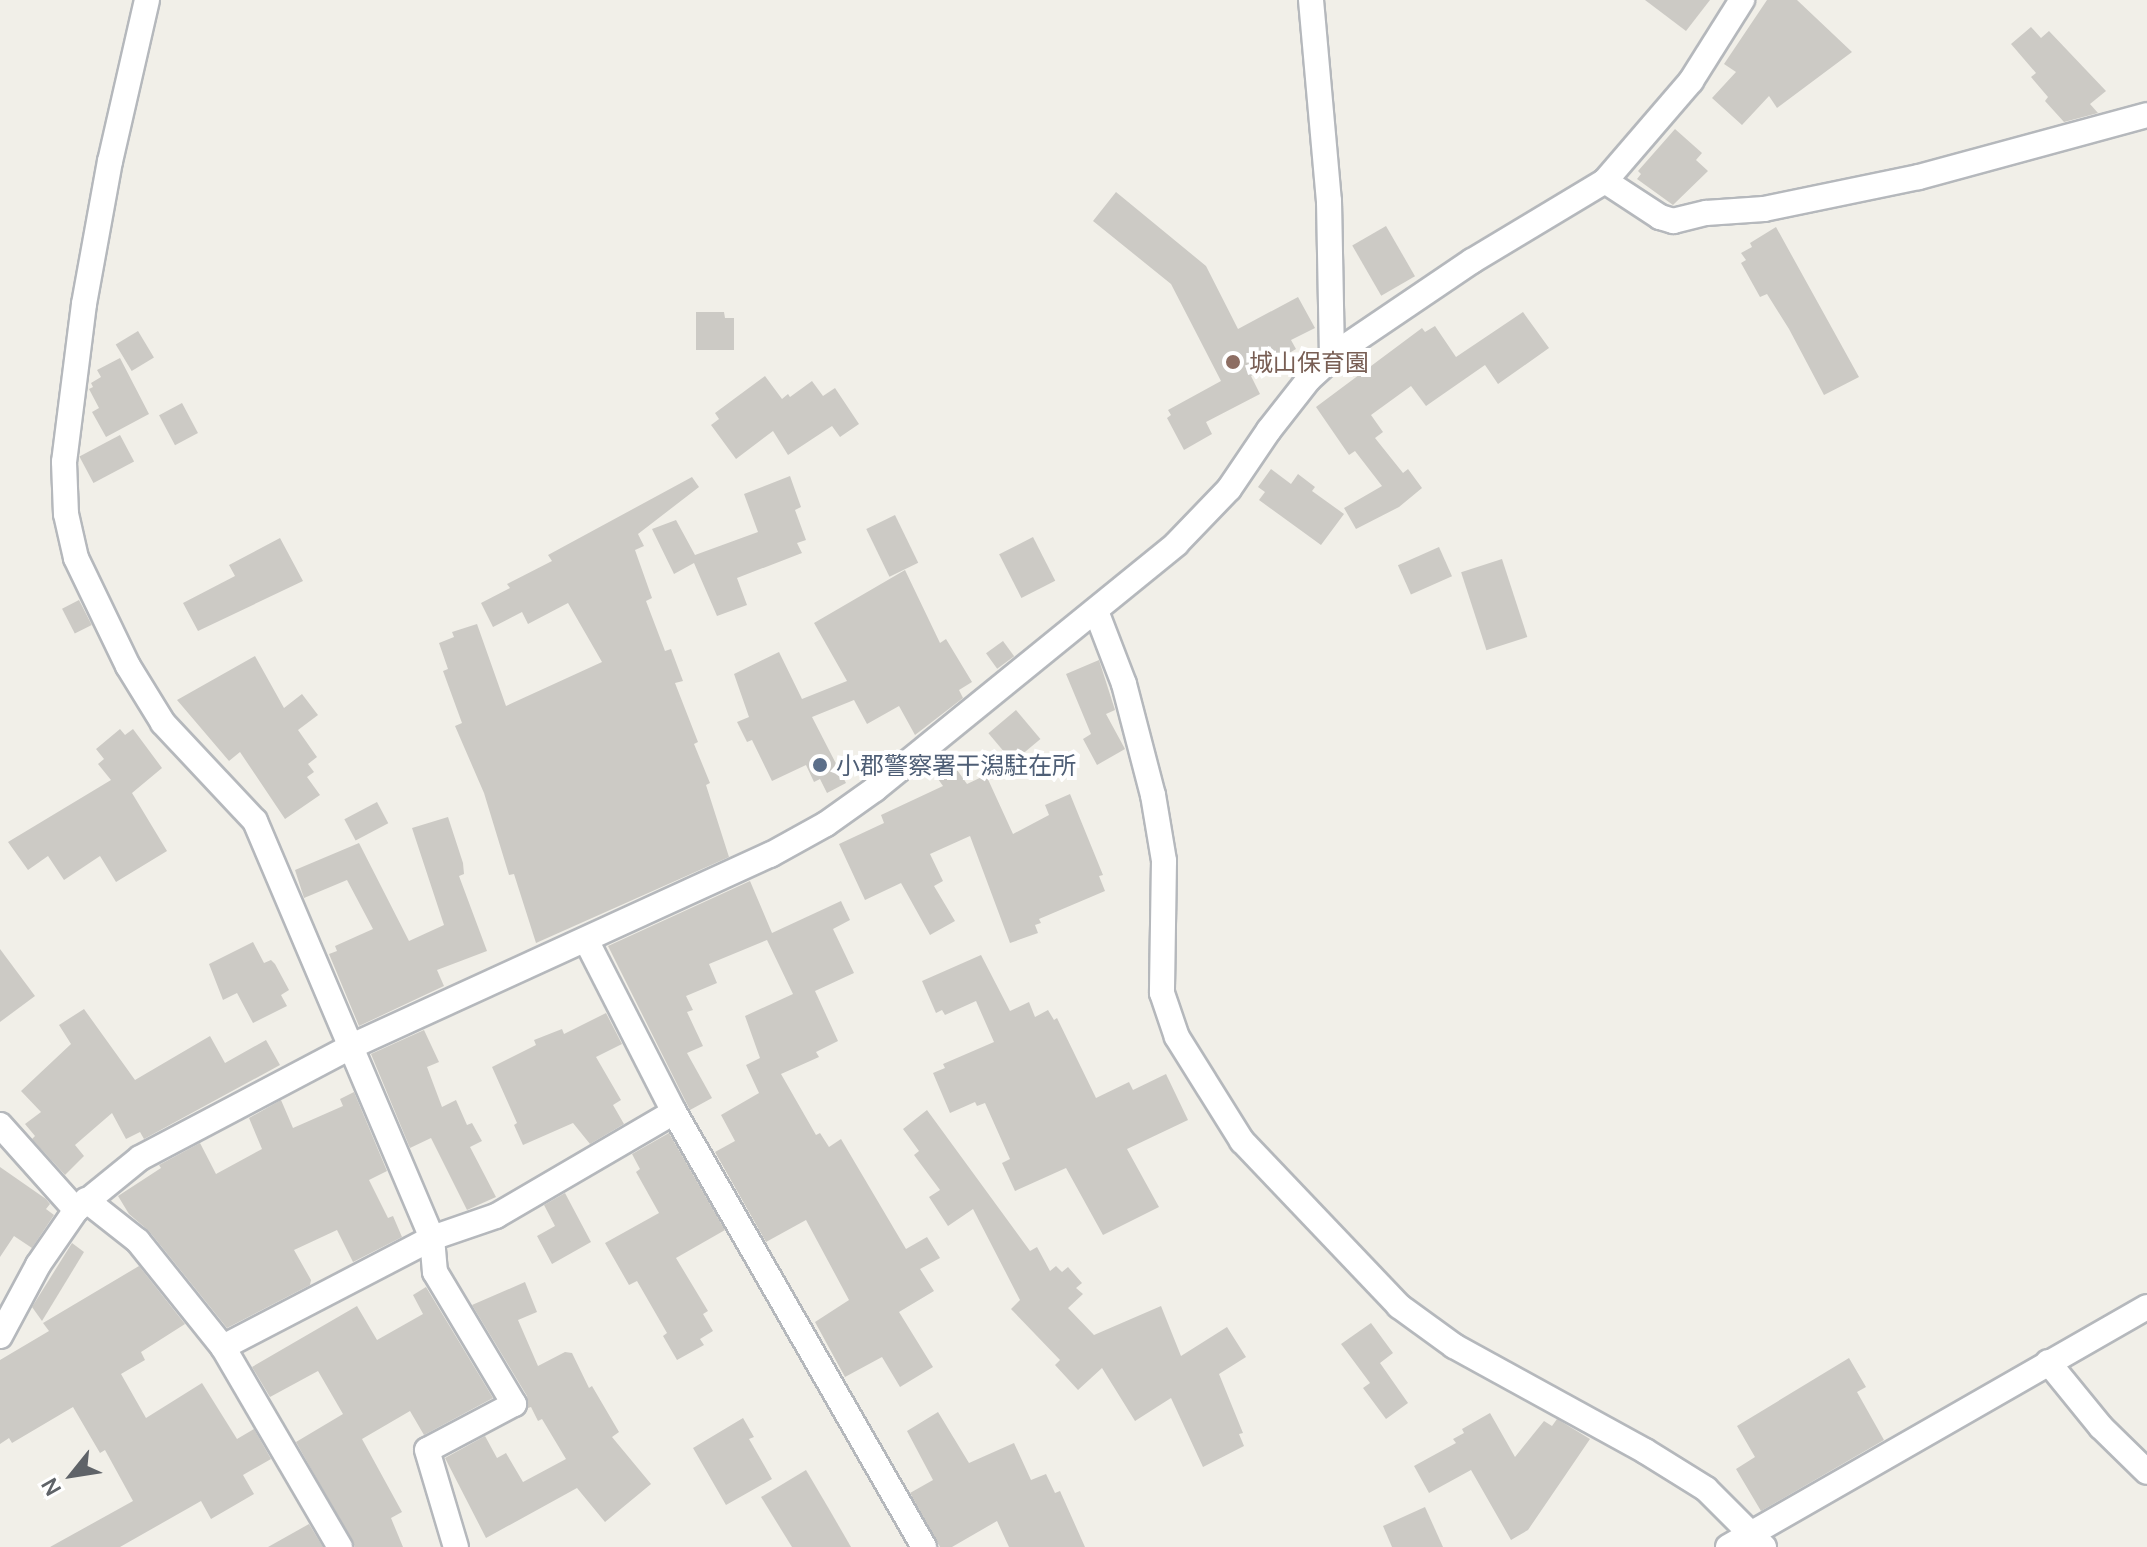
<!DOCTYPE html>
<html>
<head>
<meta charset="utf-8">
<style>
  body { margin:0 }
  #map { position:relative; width:2147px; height:1547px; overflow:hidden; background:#f1efe8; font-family:Manrope,"Noto Sans JP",sans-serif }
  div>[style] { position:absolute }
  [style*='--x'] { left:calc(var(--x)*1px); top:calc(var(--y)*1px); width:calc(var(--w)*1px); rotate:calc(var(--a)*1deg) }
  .building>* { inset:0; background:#cccac5; transform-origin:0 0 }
  .roads { filter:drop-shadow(2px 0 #b5b8bc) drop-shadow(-2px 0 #b5b8bc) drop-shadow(0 2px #b5b8bc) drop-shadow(0 -2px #b5b8bc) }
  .minor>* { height:24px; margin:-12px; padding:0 12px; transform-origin:12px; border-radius:12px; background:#fff }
  .dots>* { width:22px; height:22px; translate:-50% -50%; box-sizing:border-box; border:4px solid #fff; border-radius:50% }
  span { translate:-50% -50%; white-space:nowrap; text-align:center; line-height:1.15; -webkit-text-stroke:8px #fff; paint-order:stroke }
  .education-label { font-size:24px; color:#785e54 }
  .left { translate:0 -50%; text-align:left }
  .service-label { font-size:24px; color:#4e5e75 }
  .north { position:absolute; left:32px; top:1435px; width:80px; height:80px; -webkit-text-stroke:6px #fff; paint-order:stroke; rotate:240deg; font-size:22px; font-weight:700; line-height:32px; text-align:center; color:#5f6368 }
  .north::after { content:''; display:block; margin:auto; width:28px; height:36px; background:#5f6368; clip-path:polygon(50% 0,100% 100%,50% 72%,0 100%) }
</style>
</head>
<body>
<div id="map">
  <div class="building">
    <div style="clip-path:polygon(1645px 0,1710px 0,1686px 31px)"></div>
    <div style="clip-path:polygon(1767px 0,1797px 0,1852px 52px,1777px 108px,1769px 96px,1742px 125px,1712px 98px,1736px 72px,1724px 64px)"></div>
    <div style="clip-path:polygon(2031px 27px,2041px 38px,2049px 31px,2106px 91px,2090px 104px,2098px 113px,2064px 122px,2045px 101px,2048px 97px,2031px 77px,2036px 73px,2011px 44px)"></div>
    <div style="clip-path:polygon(1675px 129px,1702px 153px,1696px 160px,1708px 171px,1673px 205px,1637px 179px,1641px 174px,1638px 171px)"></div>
    <div style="clip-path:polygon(1116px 192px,1206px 266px,1238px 329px,1298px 297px,1315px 328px,1291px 340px,1296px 349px,1251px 376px,1260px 394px,1206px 422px,1212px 434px,1184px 450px,1167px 418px,1171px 415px,1168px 410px,1221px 381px,1171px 284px,1093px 221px)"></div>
    <div style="left:1386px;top:226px;width:58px;height:39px;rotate:60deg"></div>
    <div style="clip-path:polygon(1776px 227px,1859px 377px,1824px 395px,1789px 329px,1767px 294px,1760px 297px,1741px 263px,1746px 260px,1741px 253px,1752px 247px,1750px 243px)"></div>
    <div style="clip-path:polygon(696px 312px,724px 312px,725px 318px,734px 318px,734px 350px,696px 350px)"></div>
    <div style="clip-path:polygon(1523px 312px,1549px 348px,1498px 384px,1485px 365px,1426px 406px,1411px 386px,1371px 415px,1383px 432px,1375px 438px,1403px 473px,1408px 469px,1422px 488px,1399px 507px,1356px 529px,1344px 508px,1382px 486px,1355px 451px,1349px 455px,1316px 407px,1422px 328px,1425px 332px,1435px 326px,1456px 357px)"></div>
    <div style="left:138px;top:331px;width:31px;height:26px;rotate:59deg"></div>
    <div style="clip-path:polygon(120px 358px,149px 414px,106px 437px,92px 412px,99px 408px,89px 389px,93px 387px,91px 383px,101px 377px,97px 370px)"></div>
    <div style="clip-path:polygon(765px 376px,782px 399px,788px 394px,790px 397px,812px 381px,823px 396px,835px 388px,859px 424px,840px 437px,832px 426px,788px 455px,773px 431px,736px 459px,711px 425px,719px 419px,715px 413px)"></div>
    <div style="left:182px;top:403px;width:34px;height:26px;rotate:62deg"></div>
    <div style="left:120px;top:435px;width:30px;height:46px;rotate:62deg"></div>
    <div style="clip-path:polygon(1271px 469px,1291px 484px,1298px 474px,1315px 487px,1312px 491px,1344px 514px,1321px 545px,1259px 500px,1265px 492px,1258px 487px)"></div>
    <div style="clip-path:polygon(790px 476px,801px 507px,795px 510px,806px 540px,797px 543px,802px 553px,737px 578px,747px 605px,717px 616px,694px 563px,674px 574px,652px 529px,676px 520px,695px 555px,758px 532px,744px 494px)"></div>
    <div style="clip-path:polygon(692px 477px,699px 487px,638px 534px,644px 546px,635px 550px,652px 598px,646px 601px,665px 651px,671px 649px,683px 681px,675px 683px,698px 742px,694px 744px,710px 783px,706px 785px,729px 857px,536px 943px,514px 874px,509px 875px,484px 793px,455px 726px,462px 723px,443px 671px,448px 669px,439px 643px,454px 637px,452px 632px,477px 624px,506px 706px,602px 662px,568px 603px,528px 624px,522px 612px,493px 627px,481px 603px,510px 588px,507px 584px,552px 561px,548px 555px)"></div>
    <div style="left:895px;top:515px;width:53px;height:32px;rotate:64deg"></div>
    <div style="left:1033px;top:537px;width:49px;height:38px;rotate:63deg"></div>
    <div style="clip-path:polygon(280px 538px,303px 581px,198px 631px,183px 603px,235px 576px,229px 565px)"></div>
    <div style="left:1439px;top:547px;width:32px;height:45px;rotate:66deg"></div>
    <div style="left:1502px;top:559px;width:82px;height:43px;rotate:72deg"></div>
    <div style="clip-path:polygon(905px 570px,940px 643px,946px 639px,972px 682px,959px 690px,963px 698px,915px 735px,899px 706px,867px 724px,854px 700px,812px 717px,846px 783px,827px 793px,820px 779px,814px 782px,806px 765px,772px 781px,752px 740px,747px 742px,737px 722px,749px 717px,734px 674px,779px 652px,802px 699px,847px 681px,814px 623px)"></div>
    <div style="left:79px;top:600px;width:28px;height:19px;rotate:63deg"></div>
    <div style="left:1003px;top:641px;width:19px;height:21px;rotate:54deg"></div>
    <div style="clip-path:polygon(255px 656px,284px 708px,302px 694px,318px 715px,298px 730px,317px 757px,308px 764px,314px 772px,307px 777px,320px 795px,285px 819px,240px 752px,229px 761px,177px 700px)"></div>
    <div style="clip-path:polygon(1099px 660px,1115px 710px,1106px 714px,1125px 749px,1097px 765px,1083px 739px,1091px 734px,1066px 674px)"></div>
    <div style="left:1016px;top:710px;width:38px;height:36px;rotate:50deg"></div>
    <div style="clip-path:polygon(120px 729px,125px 735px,133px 729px,162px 768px,132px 793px,167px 851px,116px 882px,100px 856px,64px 880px,48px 856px,28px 870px,8px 842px,111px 780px,98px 764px,104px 759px,96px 749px)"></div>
    <div style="clip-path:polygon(948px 757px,967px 784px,986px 775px,1013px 834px,1049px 815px,1045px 805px,1070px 794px,1103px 875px,1099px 876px,1105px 891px,1039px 919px,1041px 923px,1035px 925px,1038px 933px,1010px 943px,970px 836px,930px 854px,943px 881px,934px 886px,955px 921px,930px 935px,901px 883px,865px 900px,839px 844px,884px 823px,881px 815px,943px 786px,931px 769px)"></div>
    <div style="left:377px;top:802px;width:24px;height:37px;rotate:62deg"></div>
    <div style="clip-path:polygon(448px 817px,463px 863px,464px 874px,459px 876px,487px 951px,437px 970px,444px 986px,359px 1026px,329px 954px,337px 951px,335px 946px,373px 929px,347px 880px,304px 898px,295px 870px,359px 843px,409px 941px,444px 925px,412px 828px)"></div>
    <div style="clip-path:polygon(750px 881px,772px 933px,841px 901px,850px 920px,833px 929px,854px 973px,815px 991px,838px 1041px,816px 1052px,819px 1057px,781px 1074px,816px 1135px,820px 1133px,829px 1147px,841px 1139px,906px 1249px,927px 1237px,940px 1258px,920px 1269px,934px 1291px,899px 1312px,933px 1367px,900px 1387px,882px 1357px,845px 1377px,815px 1322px,849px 1300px,806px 1220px,766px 1242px,715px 1152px,735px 1141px,721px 1115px,759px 1093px,746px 1065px,760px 1058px,745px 1016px,793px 994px,767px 940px,709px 964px,717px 983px,686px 996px,693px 1010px,687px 1012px,703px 1046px,687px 1053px,712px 1098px,690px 1110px,608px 946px)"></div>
    <div style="clip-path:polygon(253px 942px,264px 963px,271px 960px,275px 964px,289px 990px,281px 995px,287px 1006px,253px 1023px,237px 993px,223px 1000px,209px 964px)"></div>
    <div style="clip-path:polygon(0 949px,35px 996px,0 1022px)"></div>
    <div style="clip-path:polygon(981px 955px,1010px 1011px,1029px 1002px,1035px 1017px,1048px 1010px,1054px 1020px,1057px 1018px,1096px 1098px,1129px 1082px,1133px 1090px,1166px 1074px,1188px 1120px,1127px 1149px,1159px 1207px,1103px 1235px,1066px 1168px,1015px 1191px,1002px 1163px,1010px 1159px,985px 1103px,977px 1106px,975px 1102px,950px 1113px,933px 1073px,945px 1068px,943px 1064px,994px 1042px,976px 1001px,945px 1015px,942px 1010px,936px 1013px,922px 981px)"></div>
    <div style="clip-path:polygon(84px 1009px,135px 1080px,210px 1036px,225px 1063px,266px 1040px,280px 1065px,144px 1139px,140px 1132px,126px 1139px,112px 1113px,75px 1145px,84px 1156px,65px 1175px,32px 1139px,35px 1136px,25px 1124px,41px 1112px,21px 1091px,71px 1044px,59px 1025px)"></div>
    <div style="clip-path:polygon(606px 1013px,622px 1044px,596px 1057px,621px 1100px,613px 1105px,624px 1124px,590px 1144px,573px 1123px,523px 1145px,514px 1125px,517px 1123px,492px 1067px,536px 1045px,534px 1040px,562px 1029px,564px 1034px)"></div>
    <div style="clip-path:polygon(424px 1030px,439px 1062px,427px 1067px,442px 1107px,456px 1100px,467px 1125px,472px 1123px,482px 1141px,470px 1147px,496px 1197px,467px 1210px,431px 1138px,410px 1148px,371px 1054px)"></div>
    <div style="clip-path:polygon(354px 1092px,387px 1171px,369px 1180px,388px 1218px,393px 1216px,402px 1237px,353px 1262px,337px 1230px,294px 1250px,311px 1280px,310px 1285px,227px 1328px,149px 1231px,129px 1214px,118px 1196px,161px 1168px,159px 1165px,200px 1143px,216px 1174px,262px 1149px,249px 1118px,281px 1100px,293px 1128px,343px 1106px,340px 1099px)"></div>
    <div style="clip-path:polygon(927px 1110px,1030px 1251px,1037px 1247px,1050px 1271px,1056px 1266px,1062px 1272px,1068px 1267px,1082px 1283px,1076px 1288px,1083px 1294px,1068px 1308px,1094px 1335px,1161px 1306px,1181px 1356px,1227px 1327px,1246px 1357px,1219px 1374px,1243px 1433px,1239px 1434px,1244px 1446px,1203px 1467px,1171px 1398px,1135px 1421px,1102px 1368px,1078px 1390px,1055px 1365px,1060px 1360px,1011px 1309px,1020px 1300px,973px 1209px,948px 1226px,929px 1197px,940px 1190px,914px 1155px,919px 1151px,903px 1129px)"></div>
    <div style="clip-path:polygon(669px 1133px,725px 1230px,676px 1258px,708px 1311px,703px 1314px,713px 1331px,700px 1339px,704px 1345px,677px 1360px,663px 1336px,667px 1333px,637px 1281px,629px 1285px,605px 1243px,659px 1213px,636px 1172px,640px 1169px,632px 1154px)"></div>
    <div style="clip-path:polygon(0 1167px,46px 1199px,50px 1204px,46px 1209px,54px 1215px,32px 1248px,14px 1236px,0 1257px)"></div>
    <div style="clip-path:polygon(565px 1193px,591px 1242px,552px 1264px,537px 1236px,555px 1226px,544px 1205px)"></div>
    <div style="clip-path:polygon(72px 1243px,84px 1252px,42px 1321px,32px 1307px)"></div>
    <div style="clip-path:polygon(139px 1266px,185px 1324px,141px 1352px,145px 1360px,121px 1374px,146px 1418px,202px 1383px,237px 1439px,254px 1429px,271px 1459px,243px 1475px,254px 1494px,211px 1519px,201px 1501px,120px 1547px,50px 1547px,133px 1501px,105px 1450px,100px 1453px,73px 1407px,12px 1443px,9px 1438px,0 1444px,0 1360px,49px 1331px,43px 1323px)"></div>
    <div style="clip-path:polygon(525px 1282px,537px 1312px,518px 1320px,538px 1366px,565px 1352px,572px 1353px,589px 1388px,592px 1386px,619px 1432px,612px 1437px,651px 1484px,605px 1522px,577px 1488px,486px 1538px,445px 1458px,485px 1436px,497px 1458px,506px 1453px,523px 1482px,566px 1459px,542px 1419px,538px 1421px,531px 1407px,528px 1408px,527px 1396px,472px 1305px)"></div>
    <div style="clip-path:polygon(426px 1287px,493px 1398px,424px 1435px,410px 1411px,362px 1439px,402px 1512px,391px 1518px,403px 1547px,355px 1547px,296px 1442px,343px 1414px,318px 1371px,270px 1397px,252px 1367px,357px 1306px,377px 1340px,423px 1314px,413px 1295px)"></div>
    <div style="clip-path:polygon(1371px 1323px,1393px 1353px,1380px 1363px,1408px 1403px,1386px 1419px,1363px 1388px,1370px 1383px,1341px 1344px)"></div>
    <div style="clip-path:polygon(1849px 1358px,1866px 1387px,1857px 1392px,1884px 1440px,1761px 1511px,1736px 1469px,1755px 1457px,1737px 1426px)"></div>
    <div style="clip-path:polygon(938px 1412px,969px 1463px,1014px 1443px,1031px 1480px,1046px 1474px,1055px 1493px,1060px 1491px,1085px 1547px,1009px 1547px,997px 1521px,952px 1547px,940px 1547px,910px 1493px,933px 1480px,907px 1431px)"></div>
    <div style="clip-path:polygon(1490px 1413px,1515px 1457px,1544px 1421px,1552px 1426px,1557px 1419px,1590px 1439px,1528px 1530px,1511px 1540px,1471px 1470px,1429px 1493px,1414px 1466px,1456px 1443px,1453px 1439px,1464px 1433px,1462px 1429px)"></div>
    <div style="clip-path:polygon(743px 1418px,754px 1437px,749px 1439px,772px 1479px,726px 1505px,693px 1448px)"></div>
    <div style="clip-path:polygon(806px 1470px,829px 1509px,851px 1547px,792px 1547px,761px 1497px)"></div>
    <div style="clip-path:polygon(1425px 1507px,1443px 1547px,1392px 1547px,1383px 1526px)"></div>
    <div style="clip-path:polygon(309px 1524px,323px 1547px,268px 1547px)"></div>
  </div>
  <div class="roads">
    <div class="minor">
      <div style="--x:147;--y:0;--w:165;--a:102.9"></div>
      <div style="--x:110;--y:161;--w:145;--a:100.3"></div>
      <div style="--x:84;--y:304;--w:159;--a:97.2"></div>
      <div style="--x:64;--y:462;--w:52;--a:87.8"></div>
      <div style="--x:66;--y:514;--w:45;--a:77.2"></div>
      <div style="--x:76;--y:558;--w:120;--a:64.3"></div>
      <div style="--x:128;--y:666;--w:67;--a:58.4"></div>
      <div style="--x:163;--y:723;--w:134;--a:46.8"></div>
      <div style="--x:255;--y:821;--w:453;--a:67"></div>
      <div style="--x:432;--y:1238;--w:34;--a:85"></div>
      <div style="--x:435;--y:1272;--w:154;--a:59.1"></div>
      <div style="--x:514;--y:1404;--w:98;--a:152.1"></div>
      <div style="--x:427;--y:1450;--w:101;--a:73.4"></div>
      <div style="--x:1311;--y:0;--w:202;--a:84.9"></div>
      <div style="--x:1329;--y:201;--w:157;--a:88.9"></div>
      <div style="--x:1605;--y:181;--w:66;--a:33.2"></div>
      <div style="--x:1660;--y:217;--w:14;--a:17"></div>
      <div style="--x:1673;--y:221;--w:34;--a:-14"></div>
      <div style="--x:1706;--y:213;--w:58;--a:-3.9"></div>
      <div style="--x:1764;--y:209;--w:158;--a:-11.7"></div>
      <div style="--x:1919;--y:177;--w:236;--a:-15.2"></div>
      <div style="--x:1096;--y:611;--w:78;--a:69"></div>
      <div style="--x:1124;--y:684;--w:115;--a:75.4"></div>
      <div style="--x:1153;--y:795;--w:67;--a:80.5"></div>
      <div style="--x:1164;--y:861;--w:132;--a:90.9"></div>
      <div style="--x:1162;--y:993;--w:46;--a:71.2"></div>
      <div style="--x:1177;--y:1037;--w:123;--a:58"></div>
      <div style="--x:1242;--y:1141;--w:228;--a:46.4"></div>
      <div style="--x:1399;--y:1306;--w:68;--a:36"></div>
      <div style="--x:1454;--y:1346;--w:218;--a:28.8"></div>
      <div style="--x:1645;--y:1451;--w:72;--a:31.9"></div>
      <div style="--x:1706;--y:1489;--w:82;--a:45"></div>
      <div style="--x:586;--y:940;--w:193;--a:62.9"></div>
      <div style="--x:674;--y:1112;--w:502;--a:60.11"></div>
      <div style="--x:0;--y:1125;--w:114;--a:48.2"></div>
      <div style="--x:86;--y:1200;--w:66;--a:38.3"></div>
      <div style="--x:138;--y:1241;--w:136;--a:51.3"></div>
      <div style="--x:223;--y:1347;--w:232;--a:59.7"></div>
      <div style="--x:0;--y:1336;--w:81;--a:-61.8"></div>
      <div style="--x:38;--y:1265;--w:67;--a:-55.4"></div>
      <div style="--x:76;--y:1210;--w:82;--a:-39.1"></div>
      <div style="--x:140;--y:1158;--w:240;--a:-27.8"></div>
      <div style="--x:352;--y:1046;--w:460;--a:-24.6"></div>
      <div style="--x:770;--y:855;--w:64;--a:-29"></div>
      <div style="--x:826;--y:824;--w:60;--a:-35.5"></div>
      <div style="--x:875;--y:789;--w:388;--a:-39.1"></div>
      <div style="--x:1176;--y:544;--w:76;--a:-46.1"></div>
      <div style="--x:1229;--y:489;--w:71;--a:-55.9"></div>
      <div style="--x:1269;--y:430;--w:65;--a:-51.9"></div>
      <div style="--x:1309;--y:379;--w:45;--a:-42.3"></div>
      <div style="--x:1342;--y:349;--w:157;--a:-34.1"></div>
      <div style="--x:1472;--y:261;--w:155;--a:-31"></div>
      <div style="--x:1605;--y:181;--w:132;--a:-49.3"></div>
      <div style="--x:1691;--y:81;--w:96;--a:-57.8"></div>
      <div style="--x:223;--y:1347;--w:236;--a:-27.5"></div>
      <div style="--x:432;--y:1238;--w:68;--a:-19"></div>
      <div style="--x:496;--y:1216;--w:206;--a:-30.3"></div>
      <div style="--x:2048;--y:1362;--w:84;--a:50.8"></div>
      <div style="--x:2101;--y:1427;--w:64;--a:44.4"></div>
      <div style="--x:1728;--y:1547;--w:483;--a:-29.8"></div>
    </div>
  </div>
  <div class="dots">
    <div style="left:1233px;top:362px;background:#8d6e63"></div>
    <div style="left:820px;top:765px;background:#5c6f8a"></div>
  </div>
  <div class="education-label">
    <span class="left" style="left:1249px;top:362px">城山保育園</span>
  </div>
  <div class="service-label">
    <span class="left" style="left:836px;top:765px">小郡警察署干潟駐在所</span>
  </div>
  <div class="north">N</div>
</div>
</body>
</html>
